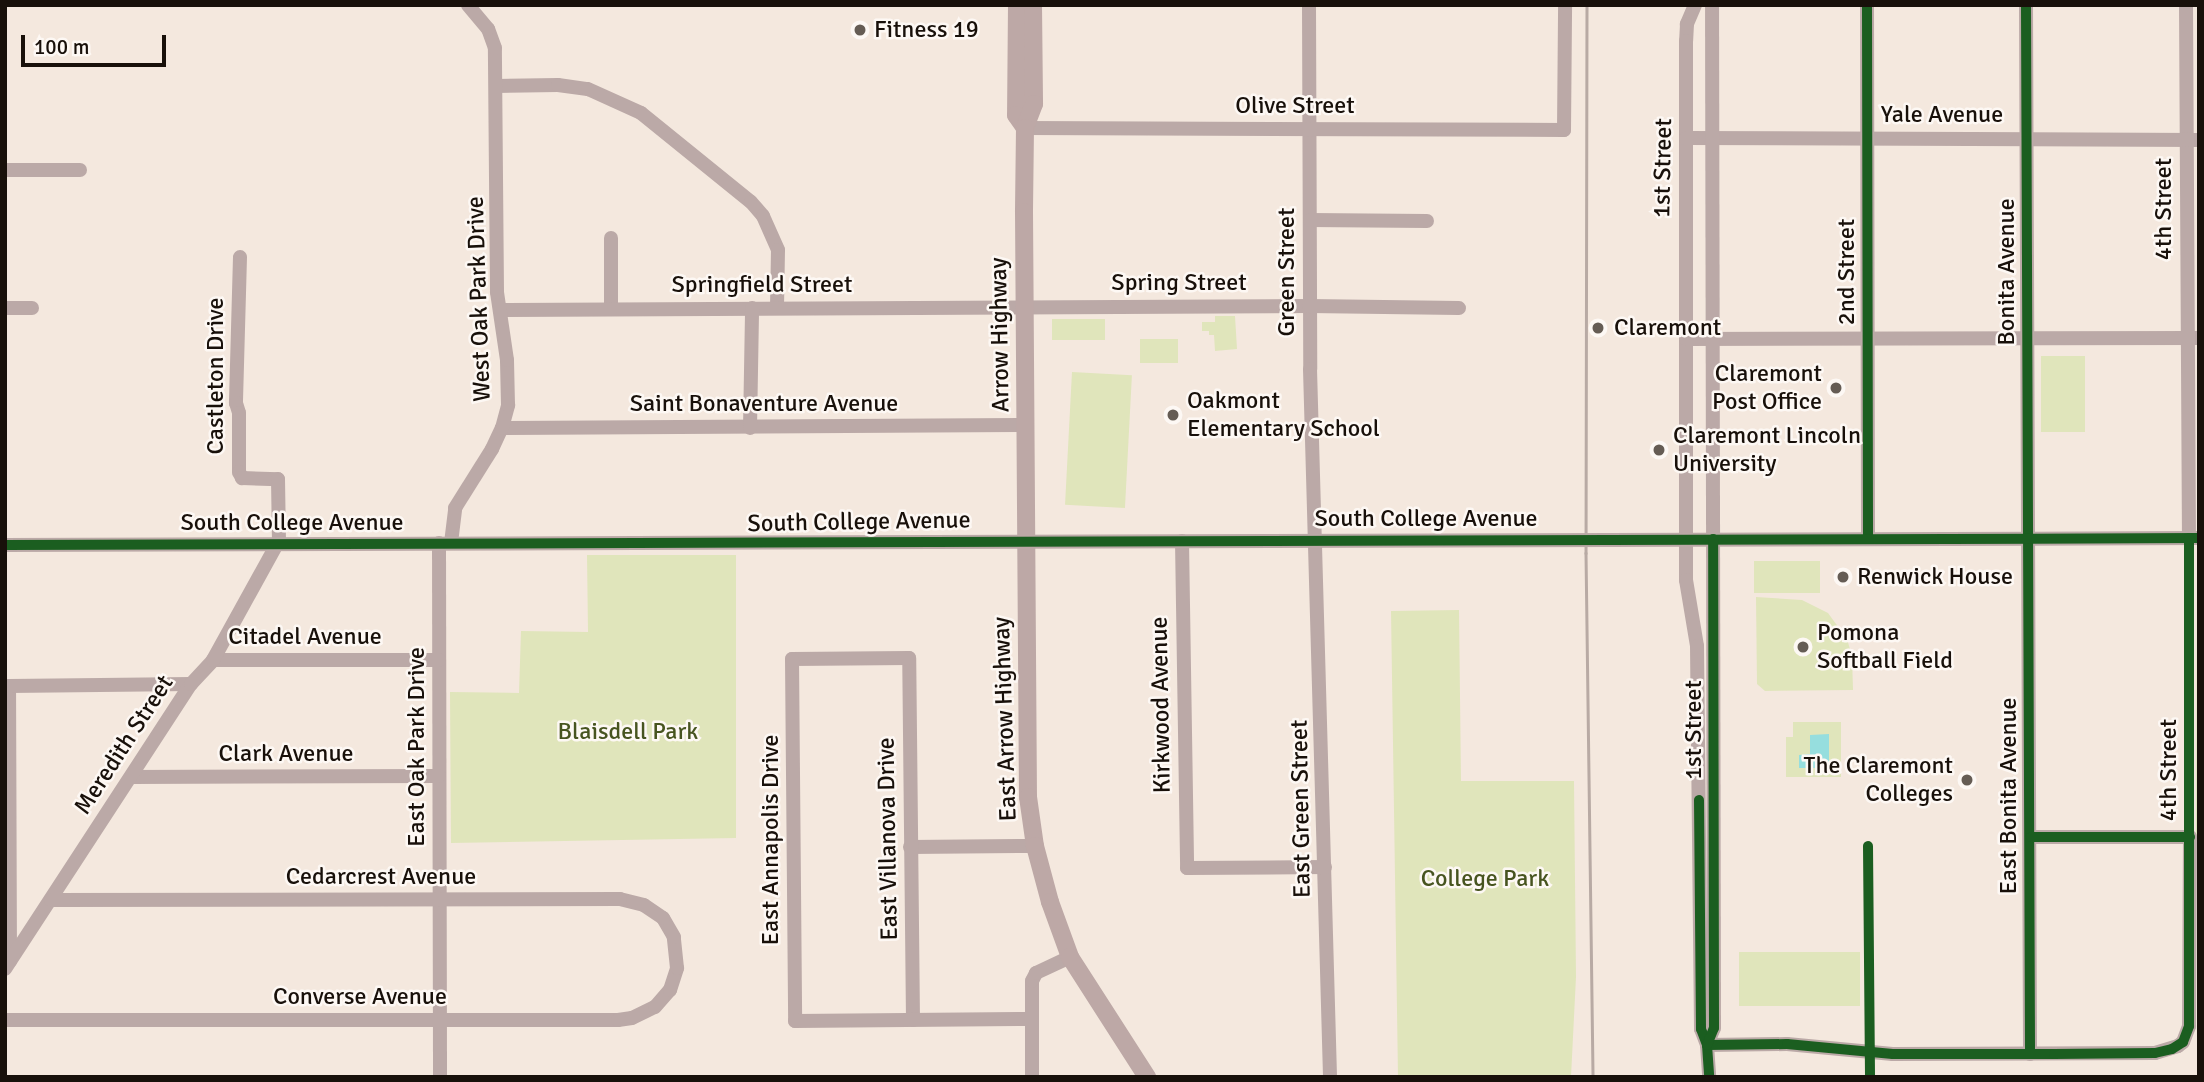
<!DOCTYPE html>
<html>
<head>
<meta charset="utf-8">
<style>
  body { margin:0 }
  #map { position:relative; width:2204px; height:1082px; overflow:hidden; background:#f4e8de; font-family:Signika,sans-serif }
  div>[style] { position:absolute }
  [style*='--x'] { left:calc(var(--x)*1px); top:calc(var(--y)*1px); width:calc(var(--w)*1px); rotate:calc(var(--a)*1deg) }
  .green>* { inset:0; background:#e0e5bb; transform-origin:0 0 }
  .water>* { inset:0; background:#96dede }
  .minor>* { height:14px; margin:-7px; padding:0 7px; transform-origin:7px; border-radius:7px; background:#bba9a7 }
  .major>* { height:18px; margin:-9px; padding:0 9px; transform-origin:9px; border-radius:9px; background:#bda8a6 }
  .rail>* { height:2.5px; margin:-1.25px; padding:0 1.25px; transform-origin:1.25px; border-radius:1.25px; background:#b8aaa4 }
  .cycleway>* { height:10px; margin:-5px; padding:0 5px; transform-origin:5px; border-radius:5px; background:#1b5e20 }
  .dots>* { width:19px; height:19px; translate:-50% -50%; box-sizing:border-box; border:4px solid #fdf8f4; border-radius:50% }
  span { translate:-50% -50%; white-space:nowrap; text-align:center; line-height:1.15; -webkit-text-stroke:5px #fdf8f4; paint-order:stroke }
  .poi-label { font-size:24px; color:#18100a }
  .left { translate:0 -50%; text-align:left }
  .right { translate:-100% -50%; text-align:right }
  .street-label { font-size:24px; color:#18100a }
  .park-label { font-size:24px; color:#47541f }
  .frame { position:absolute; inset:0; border:7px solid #18100a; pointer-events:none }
  .scale { position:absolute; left:21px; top:35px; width:145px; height:32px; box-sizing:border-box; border:4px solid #18100a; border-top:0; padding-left:9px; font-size:21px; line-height:24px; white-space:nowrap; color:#18100a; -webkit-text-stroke:5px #fdf8f4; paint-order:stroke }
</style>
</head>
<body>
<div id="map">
  <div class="green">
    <div style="clip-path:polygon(1215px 316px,1235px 316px,1237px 349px,1215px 351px,1214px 335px,1209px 335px,1209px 331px,1202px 331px,1202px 322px,1215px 322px)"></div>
    <div style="left:1052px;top:319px;width:53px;height:21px"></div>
    <div style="left:1140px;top:339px;width:38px;height:24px"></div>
    <div style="left:2041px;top:356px;width:44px;height:76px"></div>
    <div style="left:1072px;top:372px;width:60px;height:133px;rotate:3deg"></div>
    <div style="clip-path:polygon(587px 555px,736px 555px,736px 838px,451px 843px,450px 692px,519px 693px,521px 631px,588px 632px)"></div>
    <div style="clip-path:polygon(2197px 559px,2199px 559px,2199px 842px,2196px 841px)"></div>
    <div style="left:1754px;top:561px;width:66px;height:32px"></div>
    <div style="clip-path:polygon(1756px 597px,1802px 600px,1828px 613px,1847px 639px,1852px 656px,1853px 690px,1765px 691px,1757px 684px)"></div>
    <div style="clip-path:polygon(1459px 610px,1461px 781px,1574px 781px,1576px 977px,1571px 1077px,1398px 1077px,1391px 611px)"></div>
    <div style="clip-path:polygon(1793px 722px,1841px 722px,1841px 777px,1786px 777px,1786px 737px,1793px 737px)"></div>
    <div style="left:1739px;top:952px;width:121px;height:54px"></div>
  </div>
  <div class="water">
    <div style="clip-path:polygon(1829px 734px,1829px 768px,1799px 768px,1799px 755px,1810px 754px,1810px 735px)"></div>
  </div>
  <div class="minor">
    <div style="--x:1309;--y:5;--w:364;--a:89.8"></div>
    <div style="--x:1310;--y:369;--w:708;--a:88.38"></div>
    <div style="--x:1695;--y:5;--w:21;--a:113"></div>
    <div style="--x:1687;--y:24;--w:17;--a:93"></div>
    <div style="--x:1686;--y:41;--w:539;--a:90"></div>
    <div style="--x:1686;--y:580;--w:67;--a:80.5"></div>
    <div style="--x:1697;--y:646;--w:383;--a:89.4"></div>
    <div style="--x:1701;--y:1029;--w:17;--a:69"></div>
    <div style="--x:1707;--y:1045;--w:32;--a:86"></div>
    <div style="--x:1867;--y:5;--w:533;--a:89.89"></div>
    <div style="--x:2026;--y:5;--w:1049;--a:89.78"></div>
    <div style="--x:2186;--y:5;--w:533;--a:89.68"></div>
    <div style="--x:496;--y:86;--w:62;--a:-0.9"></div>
    <div style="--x:558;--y:85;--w:30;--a:8"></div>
    <div style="--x:588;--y:89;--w:58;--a:24.4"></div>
    <div style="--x:641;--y:113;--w:141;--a:39"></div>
    <div style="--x:751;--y:202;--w:18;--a:49"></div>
    <div style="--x:763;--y:216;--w:37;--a:66"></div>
    <div style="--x:778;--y:250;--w:58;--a:91"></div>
    <div style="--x:1025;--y:128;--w:539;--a:0.21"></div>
    <div style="--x:1564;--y:130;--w:125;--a:-89.5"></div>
    <div style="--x:1686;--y:138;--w:513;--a:0.22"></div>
    <div style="--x:5;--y:170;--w:75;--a:0"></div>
    <div style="--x:1310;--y:220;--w:117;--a:0.5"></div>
    <div style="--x:611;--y:238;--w:71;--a:90"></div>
    <div style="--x:240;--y:257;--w:146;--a:91.6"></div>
    <div style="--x:236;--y:403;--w:10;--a:73"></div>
    <div style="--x:239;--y:413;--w:59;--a:90"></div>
    <div style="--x:239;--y:472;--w:7;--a:63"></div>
    <div style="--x:242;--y:478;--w:36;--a:2"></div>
    <div style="--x:278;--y:479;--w:65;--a:89.1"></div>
    <div style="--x:5;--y:308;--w:27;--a:0"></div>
    <div style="--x:500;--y:310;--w:809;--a:-0.28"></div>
    <div style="--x:1309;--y:306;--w:150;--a:0.8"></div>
    <div style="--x:1686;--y:339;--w:513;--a:-0.11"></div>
    <div style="--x:502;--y:428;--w:524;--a:-0.33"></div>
    <div style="--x:750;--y:428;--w:120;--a:-89"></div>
    <div style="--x:1182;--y:541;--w:327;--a:89.1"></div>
    <div style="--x:1187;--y:868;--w:138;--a:-0.4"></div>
    <div style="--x:439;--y:543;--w:534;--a:89.89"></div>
    <div style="--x:451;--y:543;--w:35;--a:-83"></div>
    <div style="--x:455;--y:508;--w:70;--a:-57.9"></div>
    <div style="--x:492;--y:449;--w:23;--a:-65"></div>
    <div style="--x:502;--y:428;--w:24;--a:-75"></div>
    <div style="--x:508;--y:405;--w:45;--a:-91.3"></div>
    <div style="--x:507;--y:360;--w:69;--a:-98.4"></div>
    <div style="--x:497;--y:292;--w:244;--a:-90.5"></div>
    <div style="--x:495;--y:48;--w:20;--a:-110"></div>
    <div style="--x:488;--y:29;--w:31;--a:-130"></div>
    <div style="--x:5;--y:545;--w:2194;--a:-0.18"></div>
    <div style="--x:213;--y:660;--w:226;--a:0"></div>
    <div style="--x:132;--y:777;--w:307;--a:-0.2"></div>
    <div style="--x:910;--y:847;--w:125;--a:-0.5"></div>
    <div style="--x:10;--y:961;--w:275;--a:-90.2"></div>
    <div style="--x:9;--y:686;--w:182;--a:-0.6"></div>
    <div style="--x:5;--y:969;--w:340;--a:-56.9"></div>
    <div style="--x:191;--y:684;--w:33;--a:-47"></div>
    <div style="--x:213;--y:660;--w:132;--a:-61.1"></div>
    <div style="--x:5;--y:1020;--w:613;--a:0"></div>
    <div style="--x:618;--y:1020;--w:14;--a:-8"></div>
    <div style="--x:632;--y:1018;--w:25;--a:-26"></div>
    <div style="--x:655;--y:1007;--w:23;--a:-49"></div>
    <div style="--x:670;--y:990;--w:23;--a:-72"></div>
    <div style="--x:677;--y:968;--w:31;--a:-96"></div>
    <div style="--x:674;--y:937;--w:22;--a:-120"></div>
    <div style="--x:663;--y:918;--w:23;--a:-146"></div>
    <div style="--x:644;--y:905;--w:25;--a:-166"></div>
    <div style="--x:620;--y:899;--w:569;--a:179.9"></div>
    <div style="--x:913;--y:1020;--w:362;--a:-90.6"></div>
    <div style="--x:909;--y:658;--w:117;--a:179.5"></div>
    <div style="--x:792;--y:659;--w:362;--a:89.5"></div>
    <div style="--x:795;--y:1021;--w:236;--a:-0.5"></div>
    <div style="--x:1707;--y:1045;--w:18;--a:-68"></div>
    <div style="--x:1714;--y:1028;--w:1023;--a:-90.11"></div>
    <div style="--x:1707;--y:1045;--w:80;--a:-0.7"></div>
    <div style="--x:1787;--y:1044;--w:106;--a:5.4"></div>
    <div style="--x:1893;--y:1054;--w:262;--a:-0.2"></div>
    <div style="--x:2155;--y:1053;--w:24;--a:-17"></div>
    <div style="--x:2178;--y:1046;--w:6;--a:-39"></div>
    <div style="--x:2183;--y:1042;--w:17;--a:-69"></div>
    <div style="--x:2189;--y:1026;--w:189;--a:-89.7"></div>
    <div style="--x:2190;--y:837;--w:159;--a:180"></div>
    <div style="--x:1032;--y:1077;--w:96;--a:-90"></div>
    <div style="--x:1032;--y:981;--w:9;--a:-63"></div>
    <div style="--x:1036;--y:973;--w:38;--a:-25"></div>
  </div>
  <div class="major">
    <div style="--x:1017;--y:5;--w:110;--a:90.5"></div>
    <div style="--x:1016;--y:115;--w:16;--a:55"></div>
    <div style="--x:1033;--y:5;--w:99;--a:89.4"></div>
    <div style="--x:1034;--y:104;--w:26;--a:111"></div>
    <div style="--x:1025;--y:128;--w:84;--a:90.7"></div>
    <div style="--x:1024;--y:212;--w:585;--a:89.61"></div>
    <div style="--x:1028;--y:797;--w:49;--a:81.9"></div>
    <div style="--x:1035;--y:846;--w:58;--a:75"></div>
    <div style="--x:1050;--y:902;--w:59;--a:70"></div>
    <div style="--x:1070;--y:957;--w:143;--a:57.3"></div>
  </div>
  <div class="rail">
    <div style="--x:1587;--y:5;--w:548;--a:90.1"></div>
    <div style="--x:1586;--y:553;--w:524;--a:89.23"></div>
  </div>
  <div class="cycleway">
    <div style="--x:1867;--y:5;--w:533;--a:89.89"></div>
    <div style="--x:2026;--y:5;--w:1049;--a:89.78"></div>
    <div style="--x:5;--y:545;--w:2194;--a:-0.18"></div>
    <div style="--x:1699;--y:800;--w:229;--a:89.5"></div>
    <div style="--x:1701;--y:1029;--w:17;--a:69"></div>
    <div style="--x:1707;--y:1045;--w:32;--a:86"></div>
    <div style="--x:2031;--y:837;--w:159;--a:0"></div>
    <div style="--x:1868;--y:846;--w:231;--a:89.5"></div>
    <div style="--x:1707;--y:1045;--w:80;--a:-0.7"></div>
    <div style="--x:1787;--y:1044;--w:106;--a:5.4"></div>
    <div style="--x:1893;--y:1054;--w:161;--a:0"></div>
    <div style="--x:2054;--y:1054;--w:101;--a:-0.6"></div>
    <div style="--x:2155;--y:1053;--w:17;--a:-13"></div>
    <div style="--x:2172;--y:1049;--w:13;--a:-32"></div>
    <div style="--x:2183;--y:1042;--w:17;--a:-69"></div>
    <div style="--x:2189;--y:1026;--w:488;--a:-90"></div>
    <div style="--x:1707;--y:1045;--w:18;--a:-68"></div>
    <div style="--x:1714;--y:1028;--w:489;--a:-90.1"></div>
  </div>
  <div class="dots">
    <div style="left:860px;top:30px;background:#655c54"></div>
    <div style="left:1598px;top:328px;background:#655c54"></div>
    <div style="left:1836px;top:388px;background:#655c54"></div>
    <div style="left:1173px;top:415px;background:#655c54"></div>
    <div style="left:1659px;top:450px;background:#655c54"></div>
    <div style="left:1843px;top:577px;background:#655c54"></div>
    <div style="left:1803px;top:647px;background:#655c54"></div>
    <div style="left:1967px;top:780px;background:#655c54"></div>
  </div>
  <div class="poi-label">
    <span class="left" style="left:874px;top:30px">Fitness 19</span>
    <span class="left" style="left:1614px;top:328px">Claremont</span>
    <span class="right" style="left:1822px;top:388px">Claremont<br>Post Office</span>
    <span class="left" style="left:1187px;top:415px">Oakmont<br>Elementary School</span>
    <span class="left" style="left:1673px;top:450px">Claremont Lincoln<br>University</span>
    <span class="left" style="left:1857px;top:577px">Renwick House</span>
    <span class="left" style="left:1817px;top:647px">Pomona<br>Softball Field</span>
    <span class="right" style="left:1953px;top:780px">The Claremont<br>Colleges</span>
  </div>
  <div class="street-label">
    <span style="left:1295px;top:106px">Olive Street</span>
    <span style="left:1942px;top:115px">Yale Avenue</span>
    <span style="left:1663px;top:168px;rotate:-89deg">1st Street</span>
    <span style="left:2164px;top:209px;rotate:-90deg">4th Street</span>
    <span style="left:1287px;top:272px;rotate:-90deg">Green Street</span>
    <span style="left:1847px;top:272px;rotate:-90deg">2nd Street</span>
    <span style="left:2007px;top:272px;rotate:-90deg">Bonita Avenue</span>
    <span style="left:1179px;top:283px">Spring Street</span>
    <span style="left:762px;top:285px">Springfield Street</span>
    <span style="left:479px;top:299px;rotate:-92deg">West Oak Park Drive</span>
    <span style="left:1000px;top:335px;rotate:-91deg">Arrow Highway</span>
    <span style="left:216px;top:376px;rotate:-90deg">Castleton Drive</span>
    <span style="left:764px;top:404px">Saint Bonaventure Avenue</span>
    <span style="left:1426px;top:519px">South College Avenue</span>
    <span style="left:859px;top:522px;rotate:-1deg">South College Avenue</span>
    <span style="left:292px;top:523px">South College Avenue</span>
    <span style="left:305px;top:637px">Citadel Avenue</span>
    <span style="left:1161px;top:705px;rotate:-91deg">Kirkwood Avenue</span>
    <span style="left:1005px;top:719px;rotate:-92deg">East Arrow Highway</span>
    <span style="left:1694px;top:730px;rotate:-90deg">1st Street</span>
    <span style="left:124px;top:745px;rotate:-57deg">Meredith Street</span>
    <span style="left:417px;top:747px;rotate:-90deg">East Oak Park Drive</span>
    <span style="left:286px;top:754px">Clark Avenue</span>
    <span style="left:2169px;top:770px;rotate:-90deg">4th Street</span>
    <span style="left:2009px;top:796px;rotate:-90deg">East Bonita Avenue</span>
    <span style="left:1301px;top:809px;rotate:-91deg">East Green Street</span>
    <span style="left:888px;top:839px;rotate:-91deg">East Villanova Drive</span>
    <span style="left:771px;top:840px;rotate:-90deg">East Annapolis Drive</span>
    <span style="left:381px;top:877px">Cedarcrest Avenue</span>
    <span style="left:360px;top:997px">Converse Avenue</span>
  </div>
  <div class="park-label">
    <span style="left:628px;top:732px">Blaisdell Park</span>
    <span style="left:1485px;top:879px">College Park</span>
  </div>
  <div class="frame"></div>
  <div class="scale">100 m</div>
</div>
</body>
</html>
